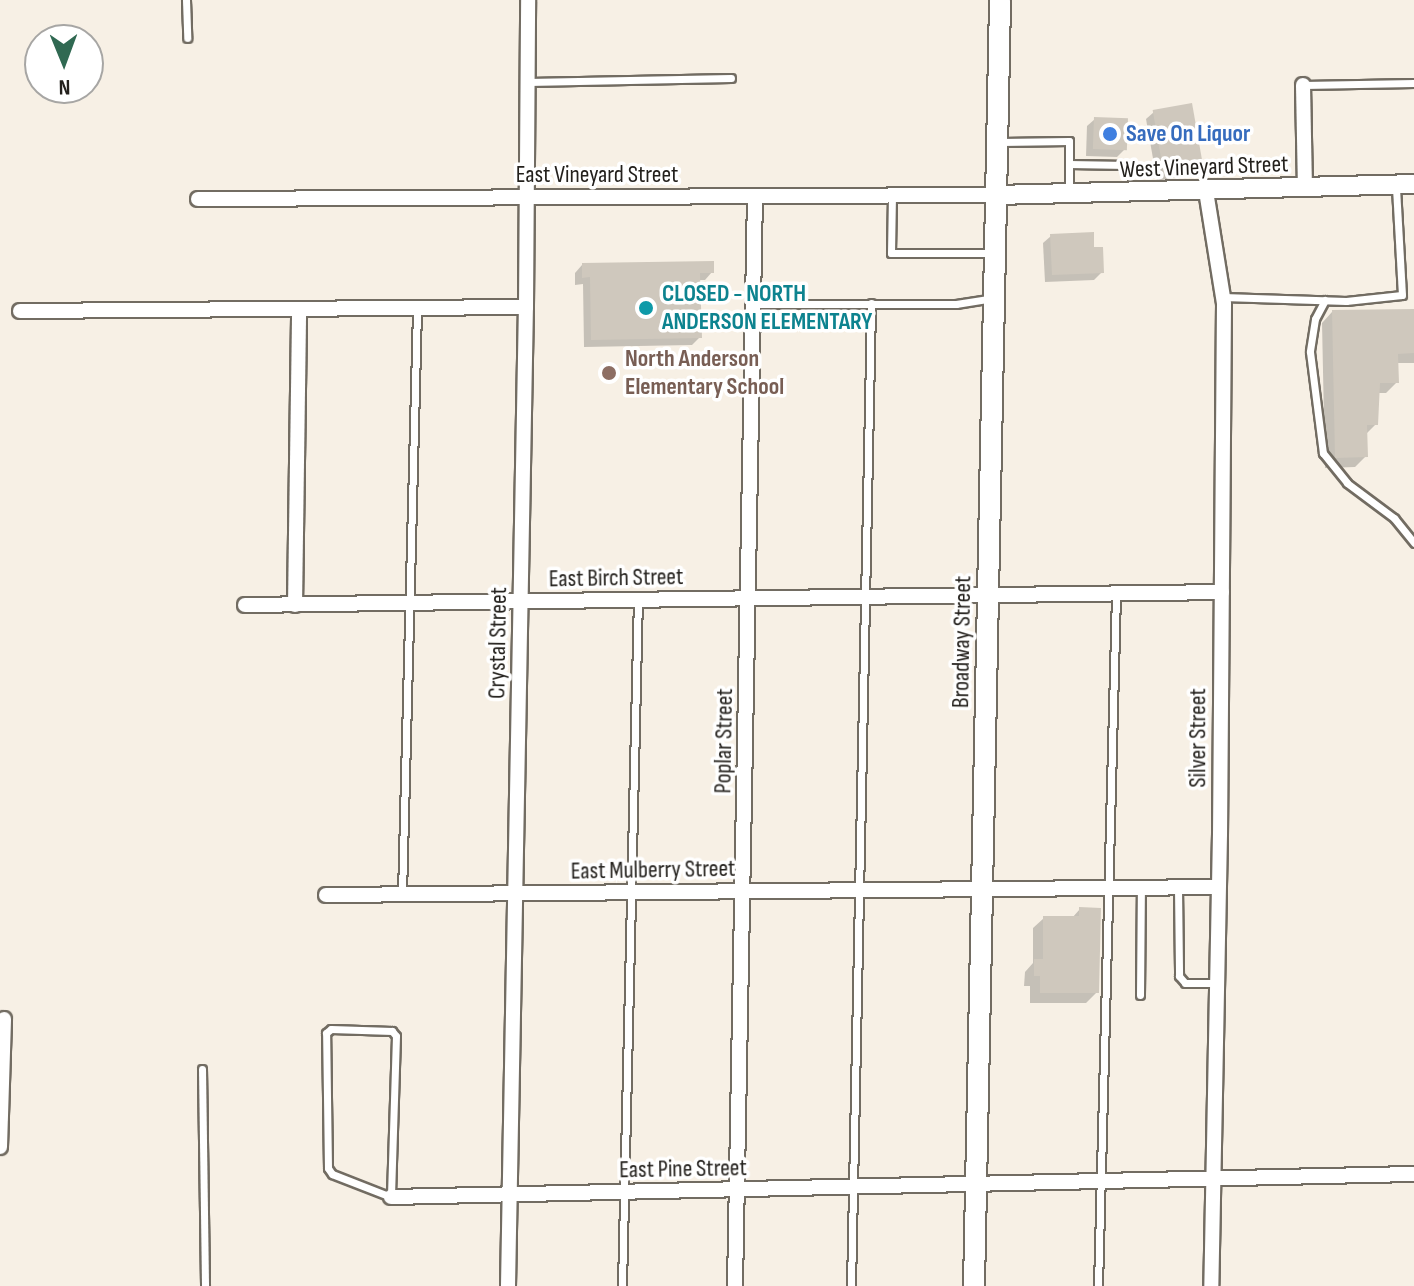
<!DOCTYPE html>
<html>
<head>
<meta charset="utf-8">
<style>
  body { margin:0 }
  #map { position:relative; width:1414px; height:1286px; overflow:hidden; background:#f7f0e5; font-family:"Sofia Sans Condensed",sans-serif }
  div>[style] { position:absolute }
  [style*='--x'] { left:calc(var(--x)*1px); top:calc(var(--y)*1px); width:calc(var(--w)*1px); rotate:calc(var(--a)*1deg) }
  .shadow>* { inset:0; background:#0003 }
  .building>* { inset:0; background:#cfc8bd; transform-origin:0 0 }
  .roads { filter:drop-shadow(2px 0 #726c62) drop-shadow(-2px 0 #726c62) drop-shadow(0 2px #726c62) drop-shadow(0 -2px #726c62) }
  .service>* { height:7px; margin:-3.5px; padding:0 3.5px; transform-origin:3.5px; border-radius:3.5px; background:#fff }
  .minor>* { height:14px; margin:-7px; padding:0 7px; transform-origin:7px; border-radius:7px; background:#fff }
  .tertiary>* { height:18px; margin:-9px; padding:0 9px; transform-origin:9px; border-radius:9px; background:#fff }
  .secondary>* { height:20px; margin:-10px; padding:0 10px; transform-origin:10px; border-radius:10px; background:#fff }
  .dots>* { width:22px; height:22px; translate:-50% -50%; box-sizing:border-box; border:4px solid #fff; border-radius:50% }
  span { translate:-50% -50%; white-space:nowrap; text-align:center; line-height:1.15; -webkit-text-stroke:7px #fff; paint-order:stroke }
  .shop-label { font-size:24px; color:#366cbe; font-weight:700 }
  .left { translate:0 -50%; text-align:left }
  .street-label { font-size:24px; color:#23201c }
  .culture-label { font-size:24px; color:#0d838f; font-weight:700 }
  .education-label { font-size:24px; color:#785e54; font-weight:700 }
  .north { position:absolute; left:24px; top:24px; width:80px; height:80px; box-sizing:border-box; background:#fff; border:2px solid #a7a6a4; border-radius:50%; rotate:179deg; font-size:22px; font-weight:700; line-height:32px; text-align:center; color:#23201c }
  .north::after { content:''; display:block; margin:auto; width:28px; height:36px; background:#306952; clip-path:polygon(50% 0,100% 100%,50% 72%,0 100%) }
</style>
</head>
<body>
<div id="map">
  <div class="shadow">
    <div style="clip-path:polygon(1154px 112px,1201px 166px,1193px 174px,1157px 181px,1146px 119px)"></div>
    <div style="clip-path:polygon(1095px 119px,1125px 149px,1117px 157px,1086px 156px,1087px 126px)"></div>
    <div style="clip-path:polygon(1051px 236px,1092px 249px,1102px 272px,1094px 280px,1045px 282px,1043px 243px)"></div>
    <div style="clip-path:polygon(582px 265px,712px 272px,705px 280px,699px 280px,700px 337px,692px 345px,584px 347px,583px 284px,575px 285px,575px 273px)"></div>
    <div style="clip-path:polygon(1414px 311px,1414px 363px,1396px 363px,1397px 382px,1386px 393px,1378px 393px,1376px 424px,1366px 434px,1366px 456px,1355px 467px,1325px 468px,1322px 323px,1332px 312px)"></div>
    <div style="clip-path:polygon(1080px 909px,1097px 992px,1086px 1003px,1030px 1003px,1030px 986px,1024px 986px,1025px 972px,1033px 963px,1033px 928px,1044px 918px,1072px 918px)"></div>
  </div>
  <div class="building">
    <div style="left:1192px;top:103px;width:65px;height:40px;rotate:80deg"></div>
    <div style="left:1094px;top:117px;width:34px;height:32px;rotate:2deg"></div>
    <div style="clip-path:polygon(1094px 232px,1094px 247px,1103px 247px,1104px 273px,1052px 275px,1050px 234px)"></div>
    <div style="clip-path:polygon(714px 261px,714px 273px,700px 273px,702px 338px,591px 340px,590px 277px,582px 278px,582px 263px)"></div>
    <div style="clip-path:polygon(1414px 309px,1414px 353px,1398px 354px,1399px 383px,1380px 383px,1378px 425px,1367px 425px,1368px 457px,1335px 458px,1332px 310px)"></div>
    <div style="clip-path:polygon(1079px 907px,1101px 908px,1099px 993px,1040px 993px,1040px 976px,1034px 976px,1034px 959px,1043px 959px,1043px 916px,1079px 916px)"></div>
  </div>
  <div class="roads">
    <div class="service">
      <div style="--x:186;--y:0;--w:38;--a:88"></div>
      <div style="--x:528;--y:82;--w:203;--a:-1.1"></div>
      <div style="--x:1303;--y:85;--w:111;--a:-1"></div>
      <div style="--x:1001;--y:142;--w:68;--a:-0.8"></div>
      <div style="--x:1069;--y:141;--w:52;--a:90"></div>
      <div style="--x:1069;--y:164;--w:58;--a:1"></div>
      <div style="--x:892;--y:195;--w:58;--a:91"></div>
      <div style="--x:891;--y:253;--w:100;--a:0"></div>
      <div style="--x:1223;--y:297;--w:123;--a:1.9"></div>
      <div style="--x:1346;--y:301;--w:56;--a:-6.1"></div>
      <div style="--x:1402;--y:295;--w:108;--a:-93.2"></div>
      <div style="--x:1325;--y:300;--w:21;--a:118"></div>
      <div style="--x:1315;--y:319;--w:33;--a:99"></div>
      <div style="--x:1310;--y:352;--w:102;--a:82.7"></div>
      <div style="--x:1323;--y:453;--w:38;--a:51"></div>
      <div style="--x:1347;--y:483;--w:59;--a:36.7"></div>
      <div style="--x:1394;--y:518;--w:32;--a:51"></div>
      <div style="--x:754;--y:304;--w:202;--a:0"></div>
      <div style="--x:956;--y:304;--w:36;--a:-9"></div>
      <div style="--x:1178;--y:888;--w:88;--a:89.3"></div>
      <div style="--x:1179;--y:976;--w:9;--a:49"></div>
      <div style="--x:1185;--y:983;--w:32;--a:0"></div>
      <div style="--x:402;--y:894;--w:586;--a:-88.53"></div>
      <div style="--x:1140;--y:995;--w:108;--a:-89.5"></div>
      <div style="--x:331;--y:1029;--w:61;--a:1.9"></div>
      <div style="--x:392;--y:1031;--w:6;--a:51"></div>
      <div style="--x:396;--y:1036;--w:161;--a:91.8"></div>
      <div style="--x:391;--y:1197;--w:63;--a:-158.7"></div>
      <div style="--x:332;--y:1174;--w:7;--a:-124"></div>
      <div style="--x:328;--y:1168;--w:135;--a:-90.8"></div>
      <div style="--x:326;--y:1033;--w:6;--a:-39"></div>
      <div style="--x:202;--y:1069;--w:217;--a:89.2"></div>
      <div style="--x:622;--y:1286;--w:687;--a:-88.67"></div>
      <div style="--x:851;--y:1286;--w:983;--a:-88.83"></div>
      <div style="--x:1098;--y:1286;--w:693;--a:-88.51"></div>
    </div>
    <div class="minor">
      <div style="--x:1303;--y:85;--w:103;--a:88.9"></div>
      <div style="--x:1206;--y:191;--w:114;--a:80.9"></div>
      <div style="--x:1224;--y:304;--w:530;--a:90.43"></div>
      <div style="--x:1220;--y:834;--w:452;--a:91.1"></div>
      <div style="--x:198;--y:199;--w:798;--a:-0.29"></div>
      <div style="--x:20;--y:311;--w:506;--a:-0.45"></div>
      <div style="--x:245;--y:605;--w:977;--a:-0.76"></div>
      <div style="--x:295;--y:605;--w:296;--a:-89.2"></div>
      <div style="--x:326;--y:895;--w:891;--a:-0.51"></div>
      <div style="--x:0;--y:1147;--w:128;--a:-88.2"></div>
      <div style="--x:391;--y:1197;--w:1023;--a:-1.29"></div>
      <div style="--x:508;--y:1286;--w:979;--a:-88.95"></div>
      <div style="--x:526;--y:307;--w:307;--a:-89.6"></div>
      <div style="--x:735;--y:1286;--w:1090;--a:-88.95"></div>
    </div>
    <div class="tertiary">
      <div style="--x:996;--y:195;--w:418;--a:-1.5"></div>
    </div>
    <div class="secondary">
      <div style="--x:974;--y:1286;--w:1286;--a:-88.84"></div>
    </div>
  </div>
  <div class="dots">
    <div style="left:1110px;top:134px;background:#3f7fe0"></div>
    <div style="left:646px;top:308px;background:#0f9aa8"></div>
    <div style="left:609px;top:373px;background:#8d6e63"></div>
  </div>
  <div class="shop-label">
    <span class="left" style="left:1126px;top:134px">Save On Liquor</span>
  </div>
  <div class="street-label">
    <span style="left:1204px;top:167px;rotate:-2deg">West Vineyard Street</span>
    <span style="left:597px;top:175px">East Vineyard Street</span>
    <span style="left:616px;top:578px;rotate:-1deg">East Birch Street</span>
    <span style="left:962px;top:642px;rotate:-89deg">Broadway Street</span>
    <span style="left:498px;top:643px;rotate:-89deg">Crystal Street</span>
    <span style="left:1198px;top:738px;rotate:-90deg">Silver Street</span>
    <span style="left:724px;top:741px;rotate:-89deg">Poplar Street</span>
    <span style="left:653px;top:870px;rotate:-1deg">East Mulberry Street</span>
    <span style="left:683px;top:1169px;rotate:-1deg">East Pine Street</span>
  </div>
  <div class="culture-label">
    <span class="left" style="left:662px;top:308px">CLOSED - NORTH<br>ANDERSON ELEMENTARY</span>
  </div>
  <div class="education-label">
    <span class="left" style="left:625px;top:373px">North Anderson<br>Elementary School</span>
  </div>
  <div class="north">N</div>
</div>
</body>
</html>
